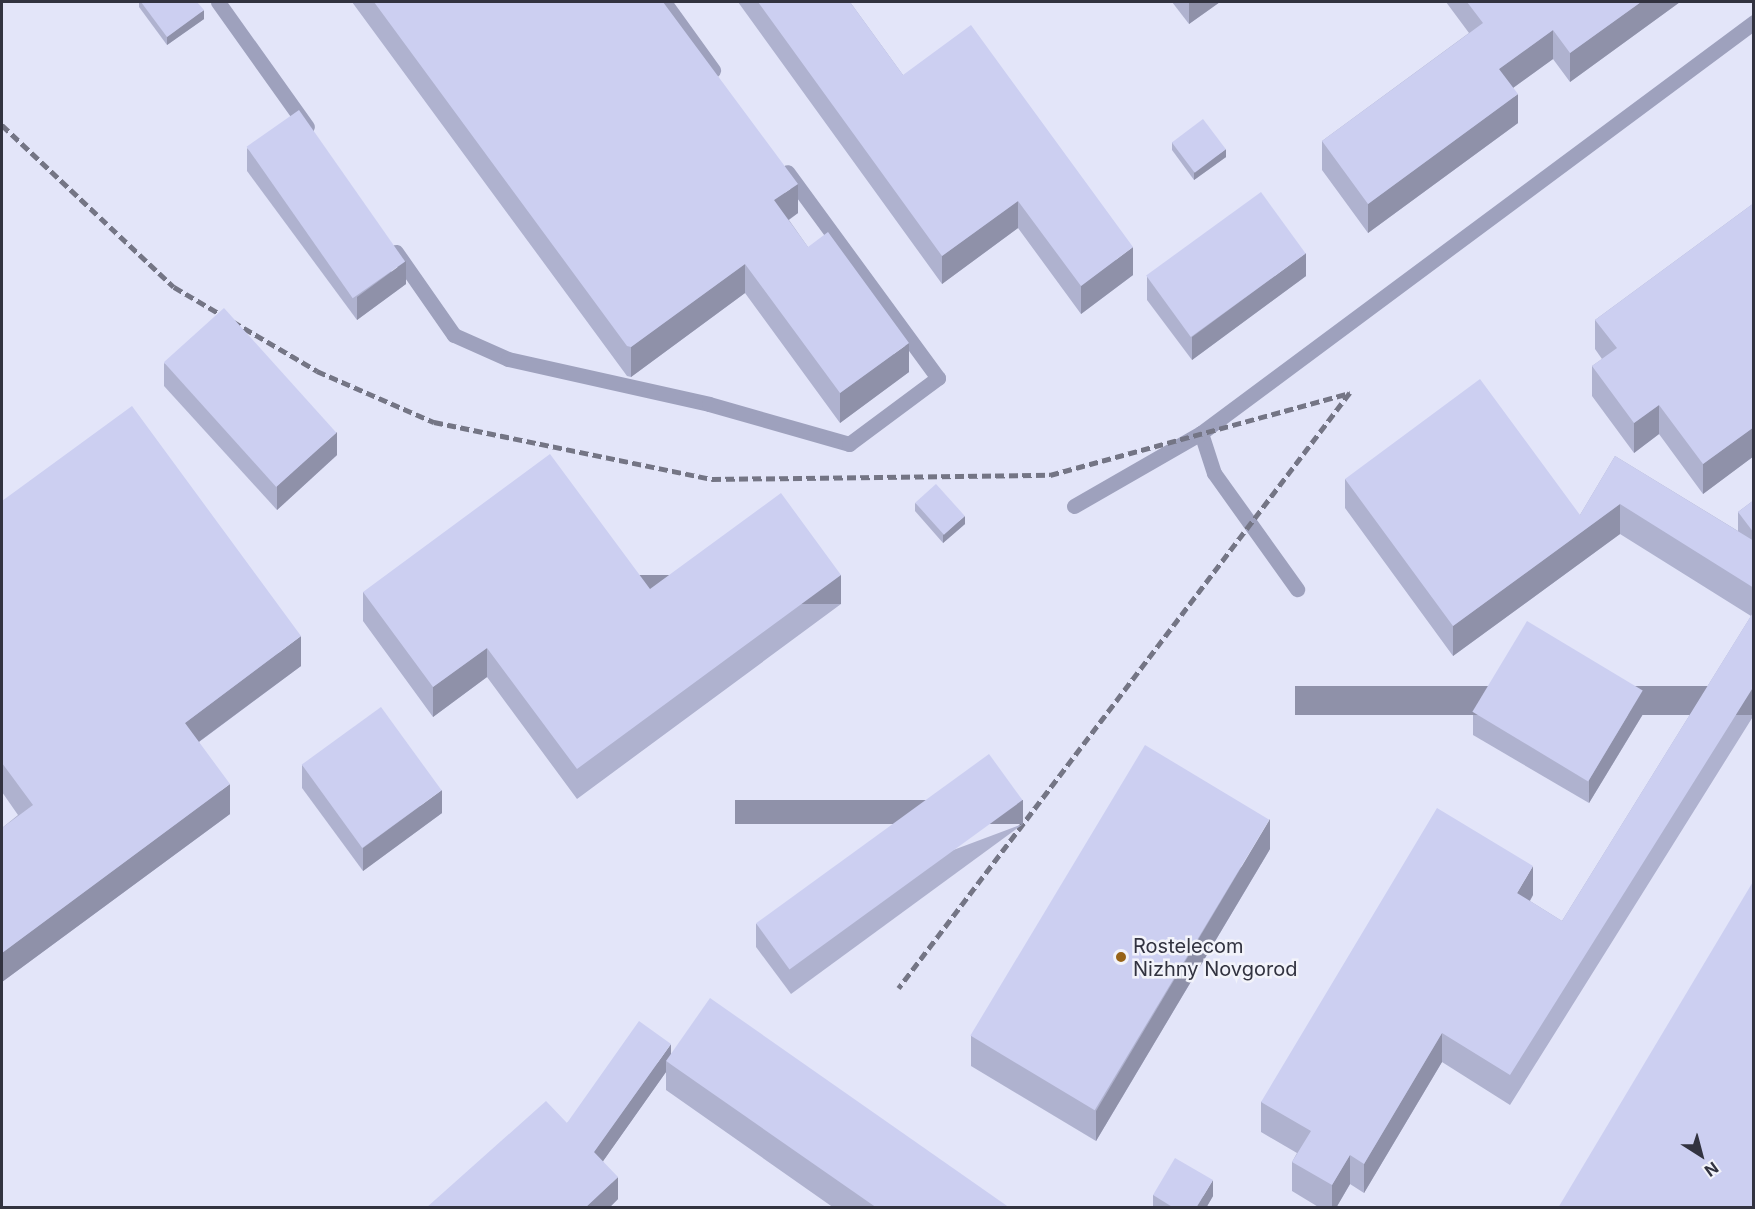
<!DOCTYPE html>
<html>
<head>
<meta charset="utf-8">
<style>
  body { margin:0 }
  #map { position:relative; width:1755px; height:1209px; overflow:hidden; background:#e3e5f9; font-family:Inter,sans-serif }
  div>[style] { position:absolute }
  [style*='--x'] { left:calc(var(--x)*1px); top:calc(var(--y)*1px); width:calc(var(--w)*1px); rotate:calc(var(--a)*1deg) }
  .minor>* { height:15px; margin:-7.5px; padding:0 7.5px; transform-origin:7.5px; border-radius:7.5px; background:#9ea1bd }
  .rail>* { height:4.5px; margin-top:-2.25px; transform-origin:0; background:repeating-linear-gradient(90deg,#747585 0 9px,transparent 0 13.5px) }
  .wall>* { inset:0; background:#afb2cf }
  .shaded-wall>* { inset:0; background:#8f91a9; transform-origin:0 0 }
  .building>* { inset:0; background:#cccff1; transform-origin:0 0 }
  .dots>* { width:16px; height:16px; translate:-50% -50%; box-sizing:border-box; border:3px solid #f2f3fa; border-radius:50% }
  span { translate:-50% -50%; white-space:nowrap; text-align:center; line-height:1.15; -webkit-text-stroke:5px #f2f3fa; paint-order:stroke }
  .poi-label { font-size:20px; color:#323340 }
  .left { translate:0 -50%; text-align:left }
  .frame { position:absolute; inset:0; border:3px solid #323340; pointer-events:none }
  .north { position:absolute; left:1671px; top:1125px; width:60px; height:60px; -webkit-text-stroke:4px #f2f3fa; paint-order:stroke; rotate:144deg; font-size:16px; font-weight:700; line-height:24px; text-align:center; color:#323340 }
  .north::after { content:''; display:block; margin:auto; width:21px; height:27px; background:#323340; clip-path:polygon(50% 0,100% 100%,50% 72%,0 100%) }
</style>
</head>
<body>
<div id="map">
  <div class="minor">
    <div style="--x:218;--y:2;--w:153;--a:54.5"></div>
    <div style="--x:664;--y:2;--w:84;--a:54.2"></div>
    <div style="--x:396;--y:252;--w:101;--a:55.1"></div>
    <div style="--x:454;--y:335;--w:59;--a:24"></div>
    <div style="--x:508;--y:359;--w:206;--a:12.6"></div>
    <div style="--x:709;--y:404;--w:146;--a:15.9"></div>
    <div style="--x:849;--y:444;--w:111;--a:-36.6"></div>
    <div style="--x:938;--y:378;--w:255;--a:-126.2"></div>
    <div style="--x:1201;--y:433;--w:42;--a:72"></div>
    <div style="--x:1214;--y:473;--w:143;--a:54.4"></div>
    <div style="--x:1074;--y:506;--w:146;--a:-29.9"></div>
    <div style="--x:1201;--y:433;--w:689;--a:-36.62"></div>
  </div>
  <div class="rail">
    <div style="--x:2;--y:125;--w:236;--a:43.3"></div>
    <div style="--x:174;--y:287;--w:166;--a:30.4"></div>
    <div style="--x:317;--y:371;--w:128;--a:23.6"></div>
    <div style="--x:434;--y:422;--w:284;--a:11.6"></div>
    <div style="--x:712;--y:479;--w:338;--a:-0.7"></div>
    <div style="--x:1050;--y:475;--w:311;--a:-15.3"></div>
    <div style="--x:1350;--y:393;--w:747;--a:127.16"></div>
  </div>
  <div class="wall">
    <div style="clip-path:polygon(139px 2px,197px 2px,204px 19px,167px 45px,139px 7px)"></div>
    <div style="clip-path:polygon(352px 2px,663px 2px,798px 213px,789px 220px,808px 247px,909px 372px,840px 423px,745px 293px,631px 377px,627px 376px)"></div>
    <div style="clip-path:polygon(738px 2px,850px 2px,903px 75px,1133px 275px,1081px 314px,1018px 228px,942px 284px)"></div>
    <div style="clip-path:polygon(1172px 2px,1220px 2px,1189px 24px)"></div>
    <div style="clip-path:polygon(1446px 2px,1680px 2px,1570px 82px,1553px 59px,1513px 88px,1518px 123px,1368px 233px,1322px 170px,1322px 141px,1469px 33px)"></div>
    <div style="clip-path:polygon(1172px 142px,1226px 157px,1194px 180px,1172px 150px)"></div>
    <div style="clip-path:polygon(247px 148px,406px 284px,357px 320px,247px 171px)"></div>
    <div style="clip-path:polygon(1754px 203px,1754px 456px,1703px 494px,1659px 434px,1634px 453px,1592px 396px,1592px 366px,1602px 359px,1595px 349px,1595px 320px)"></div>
    <div style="clip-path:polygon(1147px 276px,1306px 276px,1192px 360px,1147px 300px)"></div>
    <div style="clip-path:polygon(164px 363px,337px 455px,277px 510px,164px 386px)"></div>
    <div style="clip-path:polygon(1615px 456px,1738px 531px,1738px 512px,1754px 500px,1754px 715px,1510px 1105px,1442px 1062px,1364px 1193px,1350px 1184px,1336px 1208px,1320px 1208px,1292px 1191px,1292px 1162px,1297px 1153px,1261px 1132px,1261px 1102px,1533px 895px,1530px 901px,1562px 921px,1751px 616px,1620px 534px,1453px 656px,1345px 508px,1345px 479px,1580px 515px)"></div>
    <div style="clip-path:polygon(2px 501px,301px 666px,199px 742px,230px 814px,2px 982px,2px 828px,18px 815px,2px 792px)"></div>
    <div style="clip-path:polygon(915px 503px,965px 524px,943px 543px,915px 511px)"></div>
    <div style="clip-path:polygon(650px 589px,841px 604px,577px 799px,487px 677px,433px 717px,363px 621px,363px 592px)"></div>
    <div style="clip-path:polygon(1473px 712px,1643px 714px,1589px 803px,1473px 735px)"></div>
    <div style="clip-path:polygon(302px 765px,442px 813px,363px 871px,302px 788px)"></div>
    <div style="clip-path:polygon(1023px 824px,791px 994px,756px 947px,756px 924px)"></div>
    <div style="clip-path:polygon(1270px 849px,1096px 1141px,971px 1066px,971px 1036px)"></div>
    <div style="clip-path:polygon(671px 1054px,1010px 1208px,834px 1208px,666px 1090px,666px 1072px,603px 1161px,618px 1199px,609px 1208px,426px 1208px,567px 1123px)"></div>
    <div style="clip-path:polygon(1153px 1195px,1213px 1196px,1206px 1208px,1153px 1208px)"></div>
  </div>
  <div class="shaded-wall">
    <div style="clip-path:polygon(1189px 2px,1220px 2px,1189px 24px)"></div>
    <div style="clip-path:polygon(1641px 2px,1680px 2px,1570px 82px,1570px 53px)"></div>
    <div style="clip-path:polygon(204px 10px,204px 19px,167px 45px,167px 37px)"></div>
    <div style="clip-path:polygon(1553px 30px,1553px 59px,1499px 98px,1499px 69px)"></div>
    <div style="clip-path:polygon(1518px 94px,1518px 123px,1368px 233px,1368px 204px)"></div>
    <div style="clip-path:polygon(1226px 149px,1226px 157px,1194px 180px,1194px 172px)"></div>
    <div style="clip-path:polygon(798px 184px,798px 213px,774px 230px,774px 200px)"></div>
    <div style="clip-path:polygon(1018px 201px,1018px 228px,942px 284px,942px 256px)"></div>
    <div style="clip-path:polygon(1133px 247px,1133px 275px,1081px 314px,1081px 286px)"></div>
    <div style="clip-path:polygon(1306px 253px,1306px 276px,1192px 360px,1192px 337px)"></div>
    <div style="clip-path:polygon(406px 261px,406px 284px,357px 320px,357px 297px)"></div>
    <div style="clip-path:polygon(745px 264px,745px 293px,631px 377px,631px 347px)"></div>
    <div style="clip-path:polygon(909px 343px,909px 372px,840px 423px,840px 393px)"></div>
    <div style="clip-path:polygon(1659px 405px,1659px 434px,1634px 453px,1634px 423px)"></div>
    <div style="clip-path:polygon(1754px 427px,1754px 456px,1703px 494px,1703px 464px)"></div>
    <div style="clip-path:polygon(337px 432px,337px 455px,277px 510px,277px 486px)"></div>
    <div style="clip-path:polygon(1620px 504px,1620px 534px,1453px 656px,1453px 626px)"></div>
    <div style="clip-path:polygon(965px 516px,965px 524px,943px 543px,943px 535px)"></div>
    <div style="left:841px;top:575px;width:29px;height:328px;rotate:90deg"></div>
    <div style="clip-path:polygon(301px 636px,301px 666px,185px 752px,185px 723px)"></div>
    <div style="clip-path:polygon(487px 648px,487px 677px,433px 717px,433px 687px)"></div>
    <div style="left:1754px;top:686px;width:29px;height:459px;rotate:90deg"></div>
    <div style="clip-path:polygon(1643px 690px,1643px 714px,1589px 803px,1589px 780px)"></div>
    <div style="clip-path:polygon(230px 784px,230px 814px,2px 982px,2px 953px)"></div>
    <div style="clip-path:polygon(442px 790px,442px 813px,363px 871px,363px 848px)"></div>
    <div style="left:1023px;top:800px;width:24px;height:288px;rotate:90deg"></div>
    <div style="clip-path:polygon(1270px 819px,1270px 849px,1096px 1141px,1096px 1111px)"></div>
    <div style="clip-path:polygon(1533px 866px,1533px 895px,1517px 922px,1517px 893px)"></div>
    <div style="clip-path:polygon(1442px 1033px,1442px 1062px,1364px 1193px,1364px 1164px)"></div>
    <div style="clip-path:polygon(671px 1044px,671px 1064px,666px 1061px,666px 1072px,594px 1174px,594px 1152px)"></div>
    <div style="clip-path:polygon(1350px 1155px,1350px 1184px,1336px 1208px,1332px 1208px,1332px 1185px)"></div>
    <div style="clip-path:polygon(618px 1177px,618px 1199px,609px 1208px,585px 1208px)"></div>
    <div style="clip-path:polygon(1213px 1180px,1213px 1196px,1206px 1208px,1196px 1208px)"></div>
  </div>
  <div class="building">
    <div style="clip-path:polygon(141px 2px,197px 2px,204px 10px,167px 37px)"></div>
    <div style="clip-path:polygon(374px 2px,663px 2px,798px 184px,774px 200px,808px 247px,828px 232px,909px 343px,840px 393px,745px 264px,631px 347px,627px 346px)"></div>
    <div style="clip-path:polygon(758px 2px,850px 2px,903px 75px,971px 25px,1133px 247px,1081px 286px,1018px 201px,942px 256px)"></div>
    <div style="clip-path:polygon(1467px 2px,1641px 2px,1570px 53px,1553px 30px,1499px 69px,1518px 94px,1368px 204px,1322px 141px,1483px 23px)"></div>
    <div style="left:299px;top:110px;width:185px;height:64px;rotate:55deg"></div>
    <div style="left:1203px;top:119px;width:38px;height:39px;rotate:53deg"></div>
    <div style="left:1261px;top:192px;width:76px;height:142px;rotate:54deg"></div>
    <div style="clip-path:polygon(1754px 203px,1754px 427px,1703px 464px,1659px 405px,1634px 423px,1592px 366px,1617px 348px,1595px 320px)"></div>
    <div style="left:224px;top:308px;width:168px;height:81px;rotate:48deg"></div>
    <div style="clip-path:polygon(1480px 379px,1580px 515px,1615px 456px,1754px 541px,1754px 588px,1620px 504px,1453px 626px,1345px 479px)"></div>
    <div style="clip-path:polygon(132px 406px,301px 636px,185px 723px,230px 784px,2px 953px,2px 828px,33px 805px,2px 763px,2px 501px)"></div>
    <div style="clip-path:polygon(550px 454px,650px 589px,781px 493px,841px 575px,577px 769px,487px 648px,433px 687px,363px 592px)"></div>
    <div style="left:936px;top:484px;width:43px;height:28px;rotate:48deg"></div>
    <div style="clip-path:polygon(1754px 500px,1754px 533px,1738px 512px)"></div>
    <div style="clip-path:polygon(1754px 611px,1754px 686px,1510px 1075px,1442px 1033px,1364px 1164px,1350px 1155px,1332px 1185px,1292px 1162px,1311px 1131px,1261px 1102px,1437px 808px,1533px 866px,1517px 893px,1562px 921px)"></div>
    <div style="left:1527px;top:621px;width:135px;height:106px;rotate:31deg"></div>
    <div style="left:381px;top:707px;width:103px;height:98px;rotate:54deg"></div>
    <div style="left:1145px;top:745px;width:145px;height:339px;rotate:31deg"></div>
    <div style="left:989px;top:754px;width:57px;height:288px;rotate:54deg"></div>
    <div style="clip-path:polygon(1754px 880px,1754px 1208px,1558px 1208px)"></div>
    <div style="clip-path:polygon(710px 998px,1010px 1208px,877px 1208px,666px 1061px)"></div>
    <div style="clip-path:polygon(639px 1021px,671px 1044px,594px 1152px,618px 1177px,585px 1208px,554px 1208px,554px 1206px,552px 1208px,426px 1208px,546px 1101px,567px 1123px)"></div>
    <div style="clip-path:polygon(1175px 1158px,1213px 1180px,1196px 1208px,1174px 1208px,1153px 1195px)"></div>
  </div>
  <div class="dots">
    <div style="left:1121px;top:957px;background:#976318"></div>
  </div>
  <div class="poi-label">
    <span class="left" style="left:1133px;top:958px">Rostelecom<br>Nizhny Novgorod</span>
  </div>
  <div class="frame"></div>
  <div class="north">N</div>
</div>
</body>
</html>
